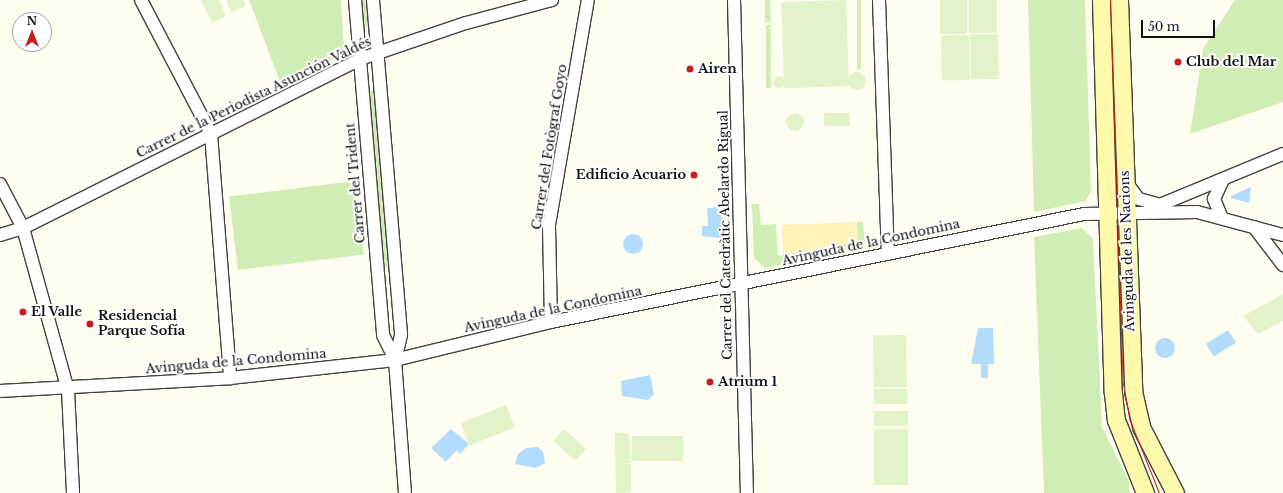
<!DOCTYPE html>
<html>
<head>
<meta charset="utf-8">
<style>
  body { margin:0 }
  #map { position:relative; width:1283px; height:493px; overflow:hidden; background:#fffdf0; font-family:"Libre Baskerville",serif }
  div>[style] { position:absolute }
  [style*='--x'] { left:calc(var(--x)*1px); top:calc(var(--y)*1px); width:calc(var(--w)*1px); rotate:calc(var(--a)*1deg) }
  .green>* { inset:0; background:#d1edb6; transform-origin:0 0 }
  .sand>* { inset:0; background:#fff2b9 }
  .pitch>* { inset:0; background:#e3f3c9; transform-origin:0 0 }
  .round { border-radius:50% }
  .water>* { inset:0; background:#b1dcfb; transform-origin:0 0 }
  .roads { filter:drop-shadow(1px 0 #424242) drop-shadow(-1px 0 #424242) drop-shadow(0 1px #424242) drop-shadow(0 -1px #424242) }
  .street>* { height:12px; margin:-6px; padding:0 6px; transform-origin:6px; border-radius:6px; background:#fff }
  .secondary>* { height:17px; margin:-8.5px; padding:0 8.5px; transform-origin:8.5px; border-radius:8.5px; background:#fff9ab }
  .tram>* { height:1px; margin:-0.5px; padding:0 0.5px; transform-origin:0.5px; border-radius:0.5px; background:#c91c1d }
  .dots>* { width:11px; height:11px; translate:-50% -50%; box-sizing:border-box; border:2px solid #fff; border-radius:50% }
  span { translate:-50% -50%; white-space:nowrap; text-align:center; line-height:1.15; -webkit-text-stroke:4px #fff; paint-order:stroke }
  .poi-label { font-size:13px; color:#0f0f0f; font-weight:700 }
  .left { translate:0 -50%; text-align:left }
  .right { translate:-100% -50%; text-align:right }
  .street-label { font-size:13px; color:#0f0f0f }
  .north { position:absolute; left:12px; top:12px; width:40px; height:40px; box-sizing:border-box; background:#fff; border:1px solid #9f9f9f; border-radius:50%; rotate:0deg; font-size:11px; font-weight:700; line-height:16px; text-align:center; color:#0f0f0f }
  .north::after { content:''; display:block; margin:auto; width:14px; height:18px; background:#c91c1d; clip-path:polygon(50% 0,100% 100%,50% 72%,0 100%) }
  .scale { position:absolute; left:1141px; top:20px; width:74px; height:18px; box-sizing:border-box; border:2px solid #0f0f0f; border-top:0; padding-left:5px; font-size:12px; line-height:14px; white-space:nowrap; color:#0f0f0f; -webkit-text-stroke:3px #fff; paint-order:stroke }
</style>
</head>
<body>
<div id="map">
  <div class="green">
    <div style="clip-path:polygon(249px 0,341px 0,344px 48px,337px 57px,281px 84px)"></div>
    <div style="left:362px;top:0;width:6px;height:27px"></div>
    <div style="clip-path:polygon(765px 0,770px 0,771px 22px,765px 23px)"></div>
    <div style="left:857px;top:0;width:4px;height:69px"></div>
    <div style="clip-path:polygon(1028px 0,1085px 0,1091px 191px,1086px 201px,1034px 212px)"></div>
    <div style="clip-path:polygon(1235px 0,1283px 0,1283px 102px,1190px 134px,1203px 49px)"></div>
    <div style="left:766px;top:25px;width:5px;height:63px"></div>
    <div style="clip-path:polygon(368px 91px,375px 91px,389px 269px,383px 265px)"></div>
    <div style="left:355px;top:181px;width:74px;height:127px;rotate:83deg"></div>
    <div style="clip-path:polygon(752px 204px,759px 204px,761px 225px,776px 224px,778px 256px,858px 241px,857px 222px,863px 222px,865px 246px,765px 268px,754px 258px)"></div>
    <div style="clip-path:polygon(1082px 228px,1093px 239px,1102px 427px,1129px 481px,1129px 493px,1044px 493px,1034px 237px)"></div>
  </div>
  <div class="sand">
    <div style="clip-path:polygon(857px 222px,858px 241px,783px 255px,782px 225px)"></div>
  </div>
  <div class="pitch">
    <div style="clip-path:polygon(201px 0,219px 0,226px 16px,212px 23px)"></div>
    <div style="clip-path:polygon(226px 0,243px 0,246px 6px,231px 13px)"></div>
    <div style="left:846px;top:0;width:86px;height:65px;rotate:88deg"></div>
    <div style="left:940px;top:0;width:27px;height:34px"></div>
    <div style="left:969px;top:0;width:28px;height:33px"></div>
    <div style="left:998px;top:34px;width:45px;height:28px;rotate:89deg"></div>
    <div style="left:969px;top:35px;width:45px;height:28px;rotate:89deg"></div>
    <div class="round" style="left:848px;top:72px;width:18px;height:18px"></div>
    <div class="round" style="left:773px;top:76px;width:12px;height:12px"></div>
    <div style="left:850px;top:113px;width:13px;height:26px;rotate:90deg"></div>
    <div class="round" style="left:786px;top:113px;width:18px;height:18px"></div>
    <div style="clip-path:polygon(1283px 294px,1283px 321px,1258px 334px,1243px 316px)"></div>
    <div style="left:906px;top:335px;width:52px;height:33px;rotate:89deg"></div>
    <div style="left:907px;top:389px;width:15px;height:33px;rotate:90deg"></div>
    <div style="left:506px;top:405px;width:24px;height:49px;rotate:68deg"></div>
    <div style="left:874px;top:411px;width:34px;height:15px"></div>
    <div style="left:564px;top:429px;width:30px;height:16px;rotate:42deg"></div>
    <div style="left:874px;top:429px;width:34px;height:56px"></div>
    <div style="clip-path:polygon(615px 433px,629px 433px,631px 463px,622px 463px,631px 464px,631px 492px,616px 493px)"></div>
    <div style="left:683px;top:436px;width:25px;height:51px;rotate:90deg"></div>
  </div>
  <div class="water">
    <div style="clip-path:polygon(1251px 187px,1249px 203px,1231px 198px,1231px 196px)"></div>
    <div style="clip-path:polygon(721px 207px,722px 238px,702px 236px,702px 226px,708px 226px,707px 208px)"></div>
    <div class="round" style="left:623px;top:234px;width:20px;height:20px"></div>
    <div style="clip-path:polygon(978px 328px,993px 328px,994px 364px,988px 364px,988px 378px,981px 378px,981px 364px,971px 364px)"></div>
    <div style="left:1228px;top:330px;width:15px;height:26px;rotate:58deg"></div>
    <div class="round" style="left:1155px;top:338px;width:20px;height:20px"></div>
    <div style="clip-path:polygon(650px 375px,654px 394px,648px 400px,622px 396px,621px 381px)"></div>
    <div style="clip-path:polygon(451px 429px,469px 444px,460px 454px,457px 450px,446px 462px,431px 448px)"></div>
    <div style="clip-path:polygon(538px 447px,543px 452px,545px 463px,536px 468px,515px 464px,518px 454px,526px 448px)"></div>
  </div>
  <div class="roads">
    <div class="street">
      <div style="--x:141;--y:0;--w:151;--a:62.4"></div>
      <div style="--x:211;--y:134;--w:245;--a:85.5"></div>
      <div style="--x:355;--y:0;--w:336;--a:85.2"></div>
      <div style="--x:383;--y:335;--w:28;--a:64"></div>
      <div style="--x:373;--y:0;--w:336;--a:85.2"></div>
      <div style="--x:401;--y:335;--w:26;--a:103"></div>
      <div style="--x:395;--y:360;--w:133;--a:85.7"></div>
      <div style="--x:734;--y:0;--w:493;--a:88.5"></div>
      <div style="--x:879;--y:0;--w:254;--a:88"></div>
      <div style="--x:1126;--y:182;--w:21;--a:53"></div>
      <div style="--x:1139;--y:199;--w:25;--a:16"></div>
      <div style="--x:0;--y:184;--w:50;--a:62.4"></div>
      <div style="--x:23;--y:228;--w:168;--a:74.5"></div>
      <div style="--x:68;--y:390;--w:103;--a:87.2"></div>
      <div style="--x:1155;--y:207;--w:139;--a:-22.5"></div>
      <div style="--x:1222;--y:218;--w:21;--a:-113"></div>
      <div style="--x:1214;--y:199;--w:21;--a:-65"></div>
      <div style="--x:1254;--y:227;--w:48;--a:52.7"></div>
      <div style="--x:0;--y:235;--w:24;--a:-17"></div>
      <div style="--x:23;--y:228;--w:377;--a:-26.6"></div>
      <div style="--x:360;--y:59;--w:112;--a:-18.8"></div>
      <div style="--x:466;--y:23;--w:89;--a:-15"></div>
      <div style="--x:551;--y:322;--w:97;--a:-91.2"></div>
      <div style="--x:549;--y:225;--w:228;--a:-80.2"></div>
      <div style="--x:0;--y:391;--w:230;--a:-3.2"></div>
      <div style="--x:230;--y:378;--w:166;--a:-6.2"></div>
      <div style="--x:395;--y:360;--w:161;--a:-13.7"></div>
      <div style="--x:551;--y:322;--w:544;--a:-11.45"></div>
      <div style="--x:1084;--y:214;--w:113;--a:-1"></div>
      <div style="--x:1197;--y:212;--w:89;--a:15"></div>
    </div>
    <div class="secondary">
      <div style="--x:1101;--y:0;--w:393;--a:88.3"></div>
      <div style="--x:1113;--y:393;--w:27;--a:84"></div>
      <div style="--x:1116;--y:420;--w:79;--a:68.3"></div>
      <div style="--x:1119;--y:0;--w:391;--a:87.9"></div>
      <div style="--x:1133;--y:391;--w:37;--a:77"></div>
      <div style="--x:1141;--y:427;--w:74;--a:62.7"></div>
    </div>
  </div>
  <div class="tram">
    <div style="--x:1110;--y:0;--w:383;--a:88.1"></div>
    <div style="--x:1123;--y:383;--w:36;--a:80"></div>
    <div style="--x:1129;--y:418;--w:81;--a:68.2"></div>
  </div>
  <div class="dots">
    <div style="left:1178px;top:62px;background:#c91c1d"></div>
    <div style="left:690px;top:69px;background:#c91c1d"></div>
    <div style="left:694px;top:175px;background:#c91c1d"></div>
    <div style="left:23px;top:312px;background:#c91c1d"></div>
    <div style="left:90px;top:324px;background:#c91c1d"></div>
    <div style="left:710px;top:382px;background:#c91c1d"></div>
  </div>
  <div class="poi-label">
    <span class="left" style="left:1186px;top:62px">Club del Mar</span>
    <span class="left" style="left:698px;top:69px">Airen</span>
    <span class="right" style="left:686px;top:175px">Edificio Acuario</span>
    <span class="left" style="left:31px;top:312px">El Valle</span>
    <span class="left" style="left:98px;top:324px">Residencial<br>Parque Sofía</span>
    <span class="left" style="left:718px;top:382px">Atrium 1</span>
  </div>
  <div class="street-label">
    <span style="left:254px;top:98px;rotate:-26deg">Carrer de la Periodista Asunción Valdés</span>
    <span style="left:550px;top:147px;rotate:-81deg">Carrer del Fotògraf Goyo</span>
    <span style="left:356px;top:183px;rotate:-95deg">Carrer del Trident</span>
    <span style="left:726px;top:235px;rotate:-91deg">Carrer del Catedràtic Abelardo Rigual</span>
    <span style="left:871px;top:243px;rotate:-12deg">Avinguda de la Condomina</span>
    <span style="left:1128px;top:251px;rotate:-92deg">Avinguda de les Nacions</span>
    <span style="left:553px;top:310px;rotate:-12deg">Avinguda de la Condomina</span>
    <span style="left:236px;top:362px;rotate:-5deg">Avinguda de la Condomina</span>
  </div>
  <div class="north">N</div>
  <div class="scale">50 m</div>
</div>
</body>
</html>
